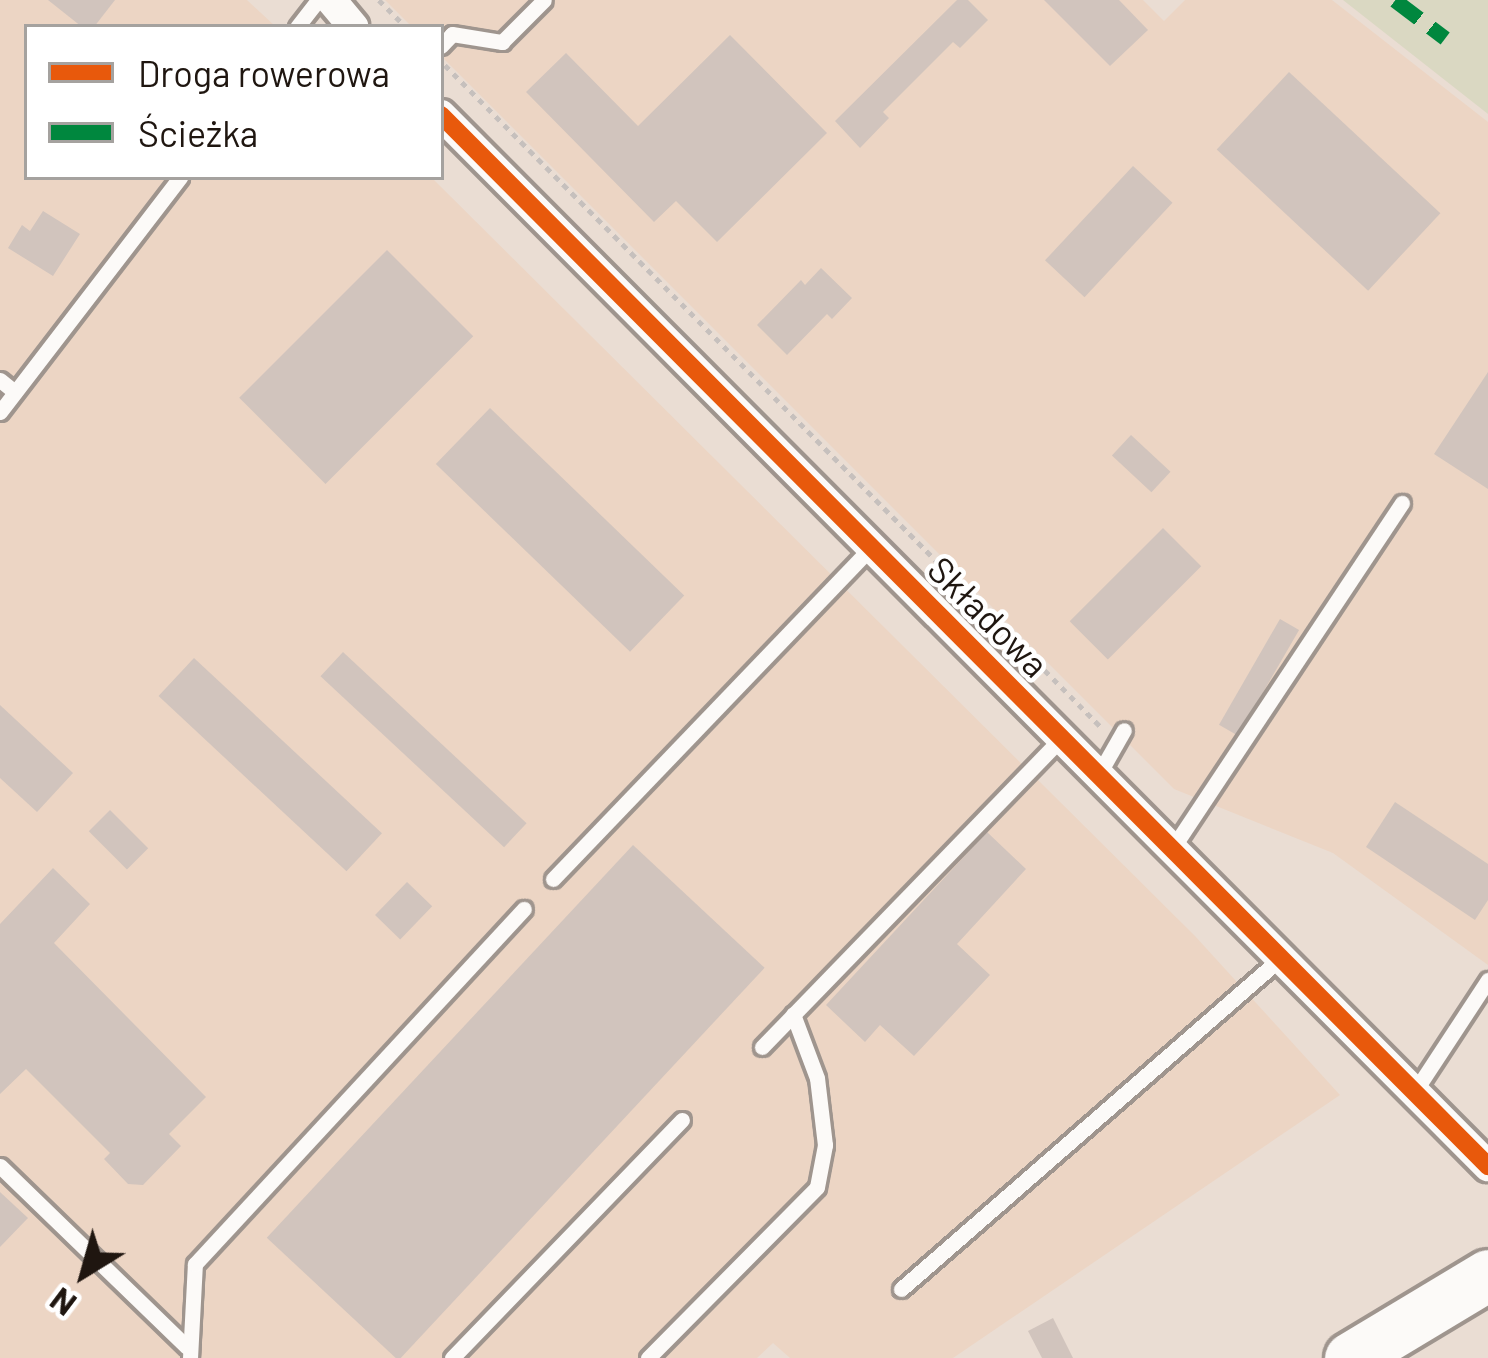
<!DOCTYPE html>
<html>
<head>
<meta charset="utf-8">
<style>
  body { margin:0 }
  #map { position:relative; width:1488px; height:1358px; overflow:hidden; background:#eaddd3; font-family:Barlow,sans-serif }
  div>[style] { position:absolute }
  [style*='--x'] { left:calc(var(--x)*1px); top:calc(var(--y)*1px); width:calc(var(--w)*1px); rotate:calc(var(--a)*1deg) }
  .built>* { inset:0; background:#ecd5c4 }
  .green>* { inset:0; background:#dad8c2 }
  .building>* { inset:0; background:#d1c4bd; transform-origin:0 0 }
  .path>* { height:4.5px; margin-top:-2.25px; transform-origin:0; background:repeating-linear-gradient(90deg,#c6c0bd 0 6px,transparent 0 12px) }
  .roads { filter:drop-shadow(3px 0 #9f958e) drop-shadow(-3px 0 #9f958e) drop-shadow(0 3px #9f958e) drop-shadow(0 -3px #9f958e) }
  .service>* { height:15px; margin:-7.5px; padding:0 7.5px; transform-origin:7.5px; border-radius:7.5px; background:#fcfaf8 }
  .minor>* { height:30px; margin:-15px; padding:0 15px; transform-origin:15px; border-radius:15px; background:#fcfaf8 }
  .primary>* { height:51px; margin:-25.5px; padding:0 25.5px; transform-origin:25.5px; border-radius:25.5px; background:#fcfaf8 }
  .quiet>* { height:15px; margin-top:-7.5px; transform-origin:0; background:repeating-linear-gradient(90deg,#00873e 0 30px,transparent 0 45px) }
  .cycleway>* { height:18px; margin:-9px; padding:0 9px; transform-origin:9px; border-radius:9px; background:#e8590c }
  span { translate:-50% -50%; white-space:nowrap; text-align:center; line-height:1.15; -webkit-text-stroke:9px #fff; paint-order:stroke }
  .street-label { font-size:36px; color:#1f1610 }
  .legend { position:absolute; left:24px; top:24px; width:420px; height:156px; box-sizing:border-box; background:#fff; border:3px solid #a5a29f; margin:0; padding:15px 21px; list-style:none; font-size:36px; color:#1f1610 }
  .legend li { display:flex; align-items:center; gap:24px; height:60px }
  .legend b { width:60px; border:3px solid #a5a29f }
  .north { position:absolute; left:24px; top:1214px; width:120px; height:120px; -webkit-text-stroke:9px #fff; paint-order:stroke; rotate:217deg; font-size:33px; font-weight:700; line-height:48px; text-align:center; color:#1f1610 }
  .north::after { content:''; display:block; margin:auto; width:42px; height:54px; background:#1f1610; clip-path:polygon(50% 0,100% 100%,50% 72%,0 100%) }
</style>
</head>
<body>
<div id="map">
  <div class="built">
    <div style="clip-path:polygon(0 0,247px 0,276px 27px,27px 27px,27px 177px,431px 177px,1195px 936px,1340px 1095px,953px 1358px,790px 1358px,773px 1343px,757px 1358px,0 1358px)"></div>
    <div style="clip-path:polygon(385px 0,1143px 0,1164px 21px,1185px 0,1332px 0,1488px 122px,1488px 965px,1333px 853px,1174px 789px,441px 56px,441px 27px,412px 27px)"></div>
  </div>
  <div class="green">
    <div style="clip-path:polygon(1343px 0,1488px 0,1488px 114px)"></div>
  </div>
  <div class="building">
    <div style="clip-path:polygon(48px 0,115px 0,94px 27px,82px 27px)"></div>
    <div style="clip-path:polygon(957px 0,968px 0,988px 20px,960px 48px,953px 42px,883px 112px,889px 118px,860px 148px,835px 121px)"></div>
    <div style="clip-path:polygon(1044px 0,1119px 0,1148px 30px,1110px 66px)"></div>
    <div style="clip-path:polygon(730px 35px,827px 133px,717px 242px,676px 201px,654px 222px,526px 92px,566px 53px,638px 126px)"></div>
    <div style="left:1289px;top:72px;width:207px;height:106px;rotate:43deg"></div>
    <div style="left:1133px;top:166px;width:54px;height:129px;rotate:43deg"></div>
    <div style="clip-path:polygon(43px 211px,80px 234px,53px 276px,8px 248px,22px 225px,30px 231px)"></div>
    <div style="left:387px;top:250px;width:122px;height:209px;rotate:45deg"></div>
    <div style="clip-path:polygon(821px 268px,852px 298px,832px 319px,827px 314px,787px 355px,757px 325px,801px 280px,805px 285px)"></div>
    <div style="clip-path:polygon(1488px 372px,1488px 489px,1434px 454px)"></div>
    <div style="left:490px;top:408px;width:270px;height:78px;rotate:44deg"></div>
    <div style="left:1131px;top:435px;width:54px;height:28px;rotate:43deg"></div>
    <div style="left:1163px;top:528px;width:54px;height:132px;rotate:45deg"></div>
    <div style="left:1280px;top:619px;width:22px;height:122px;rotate:30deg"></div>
    <div style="left:343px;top:652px;width:251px;height:33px;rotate:43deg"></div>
    <div style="left:194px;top:658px;width:257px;height:52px;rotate:43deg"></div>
    <div style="clip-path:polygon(0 705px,73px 773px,37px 812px,0 778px)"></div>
    <div style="clip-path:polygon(1395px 802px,1488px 864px,1488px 900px,1475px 920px,1366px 847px)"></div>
    <div style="left:110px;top:810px;width:54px;height:30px;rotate:45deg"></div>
    <div style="clip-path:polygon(987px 832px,1026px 869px,957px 944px,990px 975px,914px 1056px,880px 1025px,865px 1042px,826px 1005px)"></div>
    <div style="left:633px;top:845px;width:180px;height:537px;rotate:43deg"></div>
    <div style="clip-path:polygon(53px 868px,90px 904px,54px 943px,206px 1097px,169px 1134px,181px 1146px,143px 1185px,128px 1184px,104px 1159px,110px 1153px,26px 1069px,0 1094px,0 924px)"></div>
    <div style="left:407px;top:882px;width:35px;height:46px;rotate:44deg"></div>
    <div style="clip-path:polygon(0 1192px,28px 1218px,0 1247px)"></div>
    <div style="clip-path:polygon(1053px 1318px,1073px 1358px,1042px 1358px,1028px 1331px)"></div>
  </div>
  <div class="path">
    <div style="--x:379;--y:0;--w:38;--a:45"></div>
    <div style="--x:445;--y:65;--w:931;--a:45.26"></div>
  </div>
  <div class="roads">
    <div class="service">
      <div style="--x:297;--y:27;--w:34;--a:-52"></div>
      <div style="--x:441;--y:46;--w:16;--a:-47"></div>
      <div style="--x:452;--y:34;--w:51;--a:9.1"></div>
      <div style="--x:502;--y:42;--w:59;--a:-45"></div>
      <div style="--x:0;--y:380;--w:19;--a:39"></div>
      <div style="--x:0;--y:412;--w:296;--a:-52.5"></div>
      <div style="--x:1100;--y:772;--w:48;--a:-60.3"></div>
      <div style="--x:1174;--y:846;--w:412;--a:-56.4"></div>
      <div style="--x:553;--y:879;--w:460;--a:-46.2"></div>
      <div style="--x:762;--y:1047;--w:433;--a:-45.9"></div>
      <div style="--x:1415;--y:1091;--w:133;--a:-56.7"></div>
      <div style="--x:0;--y:1166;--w:260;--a:44.1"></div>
      <div style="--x:901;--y:1289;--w:507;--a:-41.08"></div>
      <div style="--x:190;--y:1358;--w:94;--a:-87"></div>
      <div style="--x:195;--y:1264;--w:484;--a:-47.2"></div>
      <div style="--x:452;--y:1358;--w:331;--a:-46"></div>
      <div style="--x:648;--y:1358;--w:240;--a:-45.3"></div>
      <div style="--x:817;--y:1187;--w:43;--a:-79.2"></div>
      <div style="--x:825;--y:1145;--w:67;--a:-96.8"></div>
      <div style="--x:817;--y:1078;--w:68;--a:-110.6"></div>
    </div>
    <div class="minor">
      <div style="--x:331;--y:0;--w:35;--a:50"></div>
      <div style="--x:441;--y:115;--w:1484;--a:45.11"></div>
    </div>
    <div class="primary">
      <div style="--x:1350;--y:1358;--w:161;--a:-31"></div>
    </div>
  </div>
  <div class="quiet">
    <div style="--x:1395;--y:0;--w:63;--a:37.2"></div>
  </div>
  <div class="cycleway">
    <div style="--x:441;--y:115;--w:1484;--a:45.11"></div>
  </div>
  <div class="street-label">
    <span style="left:989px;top:616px;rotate:45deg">Składowa</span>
  </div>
  <ul class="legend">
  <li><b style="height:15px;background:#e8590c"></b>Droga rowerowa</li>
  <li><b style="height:15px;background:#00873e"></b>Ścieżka</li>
  </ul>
  <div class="north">N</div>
</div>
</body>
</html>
